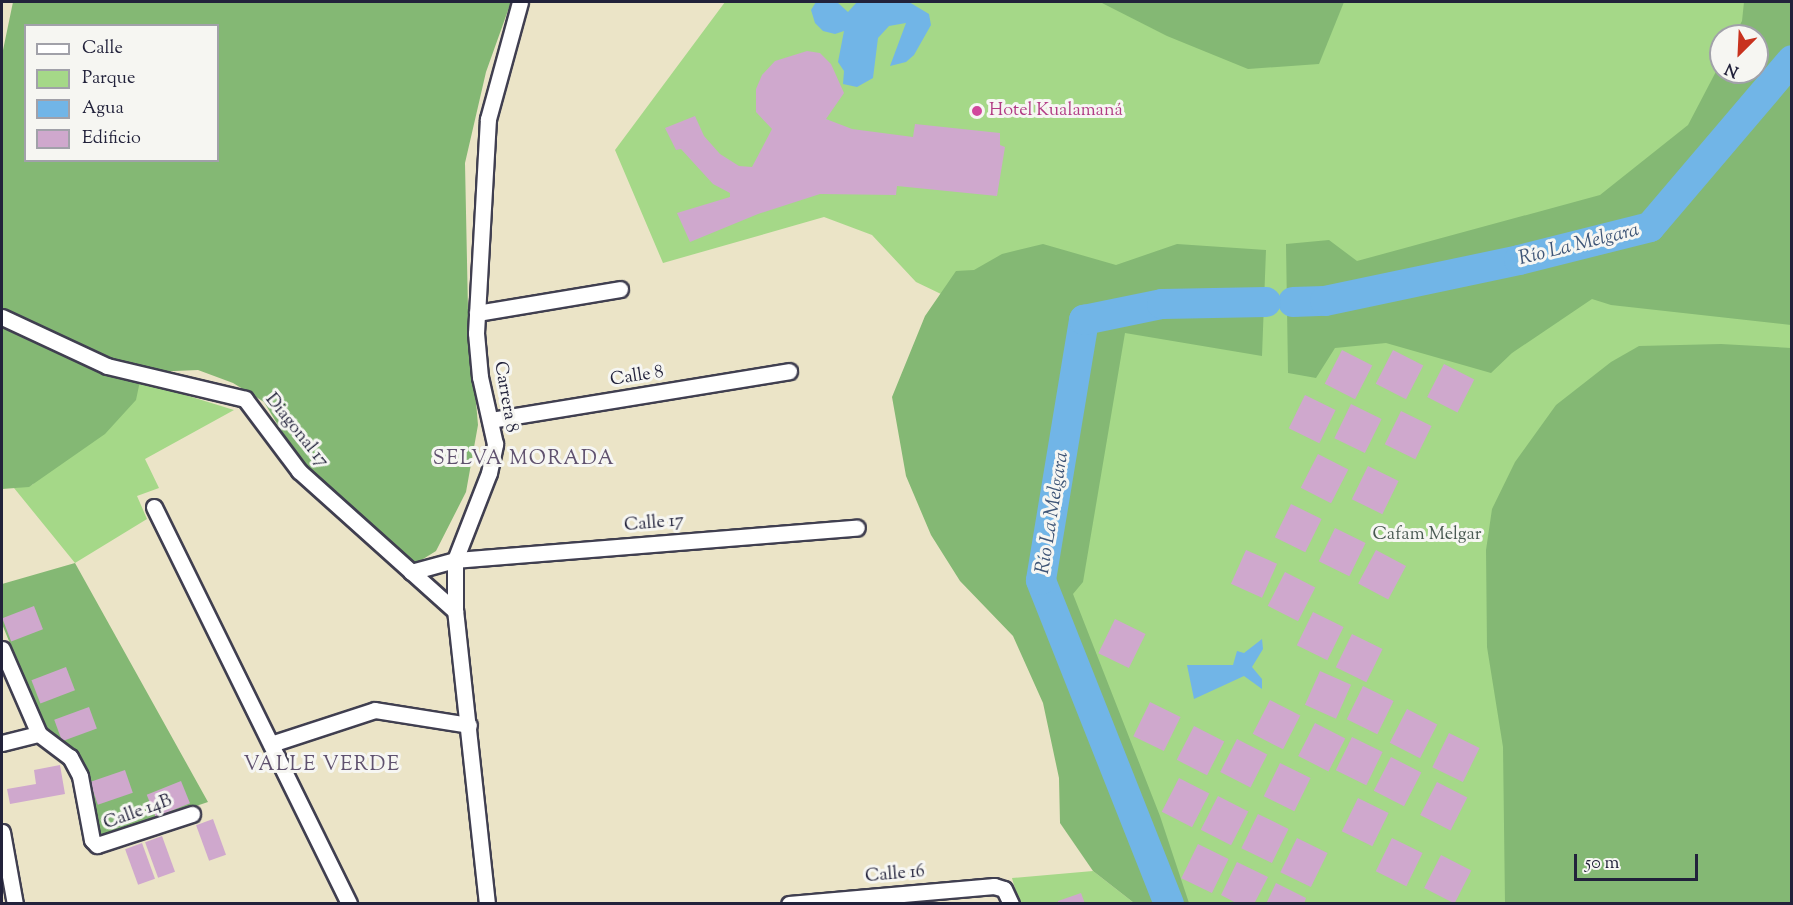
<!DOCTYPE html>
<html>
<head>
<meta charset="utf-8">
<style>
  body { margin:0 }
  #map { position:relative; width:1793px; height:905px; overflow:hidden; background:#ebe4c7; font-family:"Sorts Mill Goudy",serif }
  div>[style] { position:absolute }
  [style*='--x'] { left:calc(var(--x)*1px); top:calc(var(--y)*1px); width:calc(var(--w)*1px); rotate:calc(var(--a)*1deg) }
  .green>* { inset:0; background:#a5d888 }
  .forest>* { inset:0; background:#84b874 }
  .water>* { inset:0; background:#71b5e7 }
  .river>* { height:30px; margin:-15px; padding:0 15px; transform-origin:15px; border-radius:15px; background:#71b5e7 }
  .building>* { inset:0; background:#cfa8cd; transform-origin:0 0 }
  .roads { filter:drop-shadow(2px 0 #403f50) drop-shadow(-2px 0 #403f50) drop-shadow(0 2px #403f50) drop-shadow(0 -2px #403f50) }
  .street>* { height:15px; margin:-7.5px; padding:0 7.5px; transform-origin:7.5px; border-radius:7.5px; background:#fff }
  .dots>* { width:16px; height:16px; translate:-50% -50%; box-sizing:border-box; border:3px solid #f6f6f2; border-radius:50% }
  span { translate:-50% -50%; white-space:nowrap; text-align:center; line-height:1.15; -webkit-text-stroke:6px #f6f6f2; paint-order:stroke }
  .hotel-label { font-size:18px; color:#b23c85 }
  .left { translate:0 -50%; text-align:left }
  .street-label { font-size:18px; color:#22223b }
  .park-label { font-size:18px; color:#495952 }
  .water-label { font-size:20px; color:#3e5577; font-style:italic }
  .neighbourhood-label { font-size:20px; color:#5f516e; letter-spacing:1.5px }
  .frame { position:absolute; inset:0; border:3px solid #22223b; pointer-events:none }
  .legend { position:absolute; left:24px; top:24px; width:195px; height:138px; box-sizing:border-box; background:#f6f6f2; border:2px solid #a1a1a9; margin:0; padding:8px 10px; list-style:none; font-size:18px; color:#22223b }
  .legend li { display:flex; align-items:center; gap:12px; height:30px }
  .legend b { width:30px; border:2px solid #a1a1a9 }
  .north { position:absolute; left:1709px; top:24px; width:60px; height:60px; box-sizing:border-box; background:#f6f6f2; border:2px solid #a1a1a9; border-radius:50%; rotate:204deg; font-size:16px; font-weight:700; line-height:24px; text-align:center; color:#22223b }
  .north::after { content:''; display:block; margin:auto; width:21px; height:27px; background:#c8321e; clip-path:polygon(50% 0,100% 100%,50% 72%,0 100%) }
  .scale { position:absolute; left:1574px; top:854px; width:124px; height:27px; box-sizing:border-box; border:3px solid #22223b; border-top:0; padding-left:8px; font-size:18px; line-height:21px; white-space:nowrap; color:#22223b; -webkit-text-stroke:4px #f6f6f2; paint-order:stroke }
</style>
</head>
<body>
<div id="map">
  <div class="green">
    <div style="clip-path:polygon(evenodd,725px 2px,1791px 2px,1791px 903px,1185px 903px,1049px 576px,1013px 301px,941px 294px,916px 282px,872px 235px,824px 217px,663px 263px,615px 150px,725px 2px,1721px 36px,1757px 36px,1757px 72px,1721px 72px,1721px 36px)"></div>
    <div style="clip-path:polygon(140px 381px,234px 410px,145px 459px,159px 488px,137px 496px,147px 519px,75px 563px,14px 488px,32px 485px)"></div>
    <div style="clip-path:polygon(1093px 871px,1134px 903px,1019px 903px,1012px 878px)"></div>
  </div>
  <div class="forest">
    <div style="clip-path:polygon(evenodd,13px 2px,511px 2px,486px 72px,465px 163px,468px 310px,478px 425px,466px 492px,436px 551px,415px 564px,382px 538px,324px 486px,293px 450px,264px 402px,233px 383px,198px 370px,150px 372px,71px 349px,2px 308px,2px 55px,13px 2px,26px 26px,218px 26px,218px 160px,26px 160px,26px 26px)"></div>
    <div style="clip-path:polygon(1100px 2px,1344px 2px,1319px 64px,1248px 69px,1167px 36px)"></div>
    <div style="clip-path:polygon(1744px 2px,1791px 2px,1791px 325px,1611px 305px,1592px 299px,1512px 353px,1491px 373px,1386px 343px,1335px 348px,1316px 378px,1288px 373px,1286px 244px,1329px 240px,1357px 261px,1600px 195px,1688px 125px,1721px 62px,1721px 72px,1757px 72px,1757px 36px,1734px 36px,1742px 21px)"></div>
    <div style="clip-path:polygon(1043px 244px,1116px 265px,1177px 244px,1266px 250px,1262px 356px,1125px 333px,1083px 582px,1073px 594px,1160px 816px,1189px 903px,1134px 903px,1093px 871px,1060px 823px,1059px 778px,1043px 703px,1013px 636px,960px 581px,931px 535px,906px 476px,892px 397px,925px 316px,956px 271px,974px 270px,1002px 254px)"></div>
    <div style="clip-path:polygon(2px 318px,44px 345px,104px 373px,140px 381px,136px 400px,105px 434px,29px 487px,2px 489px)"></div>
    <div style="clip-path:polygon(1721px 344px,1791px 348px,1791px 903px,1505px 903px,1503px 747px,1487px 647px,1486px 550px,1492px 509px,1515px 462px,1556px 405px,1611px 362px,1639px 346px)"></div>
    <div style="clip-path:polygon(75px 563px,208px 802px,101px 838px,77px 756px,47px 734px,2px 624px,2px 584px)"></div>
  </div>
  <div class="water">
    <div style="clip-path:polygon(816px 2px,837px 2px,848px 12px,857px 2px,909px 2px,929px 14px,931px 25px,914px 55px,906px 62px,890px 66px,906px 23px,889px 26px,878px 38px,873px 78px,857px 87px,843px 84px,844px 71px,838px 62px,844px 31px,835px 34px,823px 31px,815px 23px,811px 10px)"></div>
    <div style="clip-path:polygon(1262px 639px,1263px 649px,1252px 667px,1262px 679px,1262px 689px,1244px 676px,1194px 699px,1187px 665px,1233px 665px,1237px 651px,1244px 653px)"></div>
  </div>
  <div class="river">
    <div style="--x:1293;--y:302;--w:32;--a:-2"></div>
    <div style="--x:1325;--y:301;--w:198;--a:-11.9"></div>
    <div style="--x:1519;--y:260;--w:135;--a:-14.1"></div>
    <div style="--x:1650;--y:227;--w:219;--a:-49.6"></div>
    <div style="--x:1169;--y:904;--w:348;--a:-111.6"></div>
    <div style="--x:1041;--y:580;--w:264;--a:-80.6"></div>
    <div style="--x:1084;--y:320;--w:80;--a:-11.6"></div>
    <div style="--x:1162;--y:304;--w:104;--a:-1.1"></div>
  </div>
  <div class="building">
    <div style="clip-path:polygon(807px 51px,820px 53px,831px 64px,844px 93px,826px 119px,852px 129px,913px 137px,915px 124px,1000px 133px,1000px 145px,1005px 147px,997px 196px,897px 186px,896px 195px,820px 194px,758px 214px,690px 242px,677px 213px,730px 197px,730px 193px,713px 184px,681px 149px,676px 150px,665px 128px,695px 116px,704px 136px,720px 154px,739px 166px,752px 167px,772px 129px,756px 112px,756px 89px,762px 75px,775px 61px)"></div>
    <div style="left:1342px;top:350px;width:34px;height:38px;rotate:27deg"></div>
    <div style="left:1393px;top:350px;width:34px;height:38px;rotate:27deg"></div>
    <div style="left:1444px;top:364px;width:34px;height:37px;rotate:27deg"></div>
    <div style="left:1305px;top:395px;width:34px;height:37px;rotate:26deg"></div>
    <div style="left:1351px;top:404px;width:34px;height:38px;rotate:26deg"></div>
    <div style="left:1401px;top:411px;width:34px;height:37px;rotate:26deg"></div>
    <div style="left:1318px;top:454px;width:34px;height:38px;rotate:27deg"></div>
    <div style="left:1368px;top:466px;width:34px;height:37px;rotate:26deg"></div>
    <div style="left:1291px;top:504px;width:34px;height:37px;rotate:26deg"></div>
    <div style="left:1335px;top:528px;width:34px;height:37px;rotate:26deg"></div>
    <div style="left:1246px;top:550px;width:34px;height:37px;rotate:24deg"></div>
    <div style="left:1376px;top:550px;width:34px;height:38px;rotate:28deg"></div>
    <div style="left:1285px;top:572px;width:34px;height:38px;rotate:27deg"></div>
    <div style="left:34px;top:606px;width:25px;height:34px;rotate:69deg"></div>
    <div style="left:1313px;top:612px;width:34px;height:37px;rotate:26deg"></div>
    <div style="left:1115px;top:619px;width:34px;height:38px;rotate:26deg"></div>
    <div style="left:1352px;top:634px;width:34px;height:37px;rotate:26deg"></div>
    <div style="left:66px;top:667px;width:25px;height:37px;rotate:69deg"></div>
    <div style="left:1320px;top:671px;width:34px;height:37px;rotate:24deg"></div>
    <div style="left:1363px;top:686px;width:34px;height:37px;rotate:26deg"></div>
    <div style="left:1270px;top:700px;width:34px;height:38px;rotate:27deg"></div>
    <div style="left:1150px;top:702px;width:34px;height:38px;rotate:26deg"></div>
    <div style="left:89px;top:707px;width:23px;height:37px;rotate:70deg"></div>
    <div style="left:1407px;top:709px;width:34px;height:38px;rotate:27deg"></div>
    <div style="left:1315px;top:723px;width:34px;height:37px;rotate:27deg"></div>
    <div style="left:1194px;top:726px;width:34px;height:38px;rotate:27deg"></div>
    <div style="left:1449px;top:733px;width:34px;height:38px;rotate:26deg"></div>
    <div style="left:1352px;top:737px;width:34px;height:37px;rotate:26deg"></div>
    <div style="left:1237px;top:739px;width:34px;height:37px;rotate:27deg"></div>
    <div style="left:1391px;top:757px;width:34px;height:38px;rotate:27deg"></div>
    <div style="left:1280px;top:763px;width:34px;height:37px;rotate:26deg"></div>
    <div style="clip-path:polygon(60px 765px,65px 794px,10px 804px,7px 789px,36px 784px,34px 770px)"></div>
    <div style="left:125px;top:770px;width:24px;height:37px;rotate:71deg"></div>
    <div style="left:1179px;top:778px;width:34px;height:38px;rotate:27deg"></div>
    <div style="left:181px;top:781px;width:24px;height:37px;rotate:68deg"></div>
    <div style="left:1437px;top:782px;width:34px;height:37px;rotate:27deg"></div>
    <div style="left:1218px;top:796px;width:34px;height:38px;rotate:27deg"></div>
    <div style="left:1358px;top:798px;width:34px;height:37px;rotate:26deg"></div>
    <div style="left:1258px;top:814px;width:34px;height:38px;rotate:26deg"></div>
    <div style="left:213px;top:819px;width:38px;height:18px;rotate:70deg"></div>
    <div style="left:162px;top:836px;width:38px;height:18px;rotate:70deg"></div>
    <div style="left:1297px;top:838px;width:34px;height:38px;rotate:26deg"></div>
    <div style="left:1392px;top:838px;width:34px;height:37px;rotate:26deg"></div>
    <div style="left:142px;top:843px;width:38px;height:18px;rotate:70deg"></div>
    <div style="left:1198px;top:844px;width:34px;height:38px;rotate:26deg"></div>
    <div style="left:1441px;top:855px;width:34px;height:37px;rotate:27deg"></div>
    <div style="clip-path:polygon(1237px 862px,1268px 877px,1254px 904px,1238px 904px,1221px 895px)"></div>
    <div style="clip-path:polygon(1276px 883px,1306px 898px,1304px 904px,1266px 904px)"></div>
    <div style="clip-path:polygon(1081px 893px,1085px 904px,1058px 904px,1058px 901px)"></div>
  </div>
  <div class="roads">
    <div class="street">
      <div style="--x:477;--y:313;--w:145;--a:-9.5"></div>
      <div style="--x:2;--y:317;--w:116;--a:25"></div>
      <div style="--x:107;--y:366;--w:142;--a:13.4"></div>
      <div style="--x:245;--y:399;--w:90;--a:53.1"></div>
      <div style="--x:299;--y:471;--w:210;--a:41.9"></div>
      <div style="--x:491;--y:420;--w:302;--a:-9.3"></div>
      <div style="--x:154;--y:507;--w:442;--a:63.8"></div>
      <div style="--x:411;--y:572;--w:46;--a:-15.3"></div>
      <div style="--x:455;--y:560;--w:403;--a:-4.6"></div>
      <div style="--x:2;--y:649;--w:93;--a:66.5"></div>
      <div style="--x:39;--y:734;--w:39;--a:37"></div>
      <div style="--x:70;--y:757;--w:21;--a:62"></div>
      <div style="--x:80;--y:776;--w:65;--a:79.4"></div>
      <div style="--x:92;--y:840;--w:7;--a:45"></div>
      <div style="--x:97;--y:845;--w:100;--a:-18.1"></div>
      <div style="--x:2;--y:743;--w:38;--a:-14"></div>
      <div style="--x:271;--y:744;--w:109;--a:-18.1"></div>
      <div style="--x:375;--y:710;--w:95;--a:9.1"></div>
      <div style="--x:2;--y:832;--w:73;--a:79.8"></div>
      <div style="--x:487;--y:904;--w:295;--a:-96.2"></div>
      <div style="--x:455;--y:611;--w:51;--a:-90"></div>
      <div style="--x:455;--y:560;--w:93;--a:-68.7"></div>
      <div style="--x:489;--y:473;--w:30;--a:-78"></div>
      <div style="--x:495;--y:444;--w:69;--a:-102.6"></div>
      <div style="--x:480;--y:377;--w:44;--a:-95.2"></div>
      <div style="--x:476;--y:333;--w:214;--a:-86.8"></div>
      <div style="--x:488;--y:119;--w:121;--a:-74.7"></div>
      <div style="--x:789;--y:904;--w:206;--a:-5"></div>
      <div style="--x:994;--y:886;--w:10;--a:17"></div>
      <div style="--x:1004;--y:889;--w:17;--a:65"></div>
    </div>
  </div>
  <div class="dots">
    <div style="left:977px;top:111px;background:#d1479c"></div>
  </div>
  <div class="hotel-label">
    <span class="left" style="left:989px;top:111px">Hotel Kualamaná</span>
  </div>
  <div class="street-label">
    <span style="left:637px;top:377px;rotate:-9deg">Calle 8</span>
    <span style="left:505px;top:397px;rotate:80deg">Carrera 8</span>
    <span style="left:296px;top:431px;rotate:51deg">Diagonal 17</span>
    <span style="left:654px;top:524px;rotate:-5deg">Calle 17</span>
    <span style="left:138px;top:813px;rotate:-20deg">Calle 14B</span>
    <span style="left:895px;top:875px;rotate:-5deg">Calle 16</span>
  </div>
  <div class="park-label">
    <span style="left:1427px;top:535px">Cafam Melgar</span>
  </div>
  <div class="water-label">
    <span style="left:1579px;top:245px;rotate:-14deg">Río La Melgara</span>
    <span style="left:1053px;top:513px;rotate:-81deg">Río La Melgara</span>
  </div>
  <div class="neighbourhood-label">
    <span style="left:524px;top:459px">SELVA MORADA</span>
    <span style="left:322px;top:765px">VALLE VERDE</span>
  </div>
  <div class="frame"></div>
  <ul class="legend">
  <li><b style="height:8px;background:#fff"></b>Calle</li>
  <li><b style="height:16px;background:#a5d888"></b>Parque</li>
  <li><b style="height:16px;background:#71b5e7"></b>Agua</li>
  <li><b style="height:16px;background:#cfa8cd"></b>Edificio</li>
  </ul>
  <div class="north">N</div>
  <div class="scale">50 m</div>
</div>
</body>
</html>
